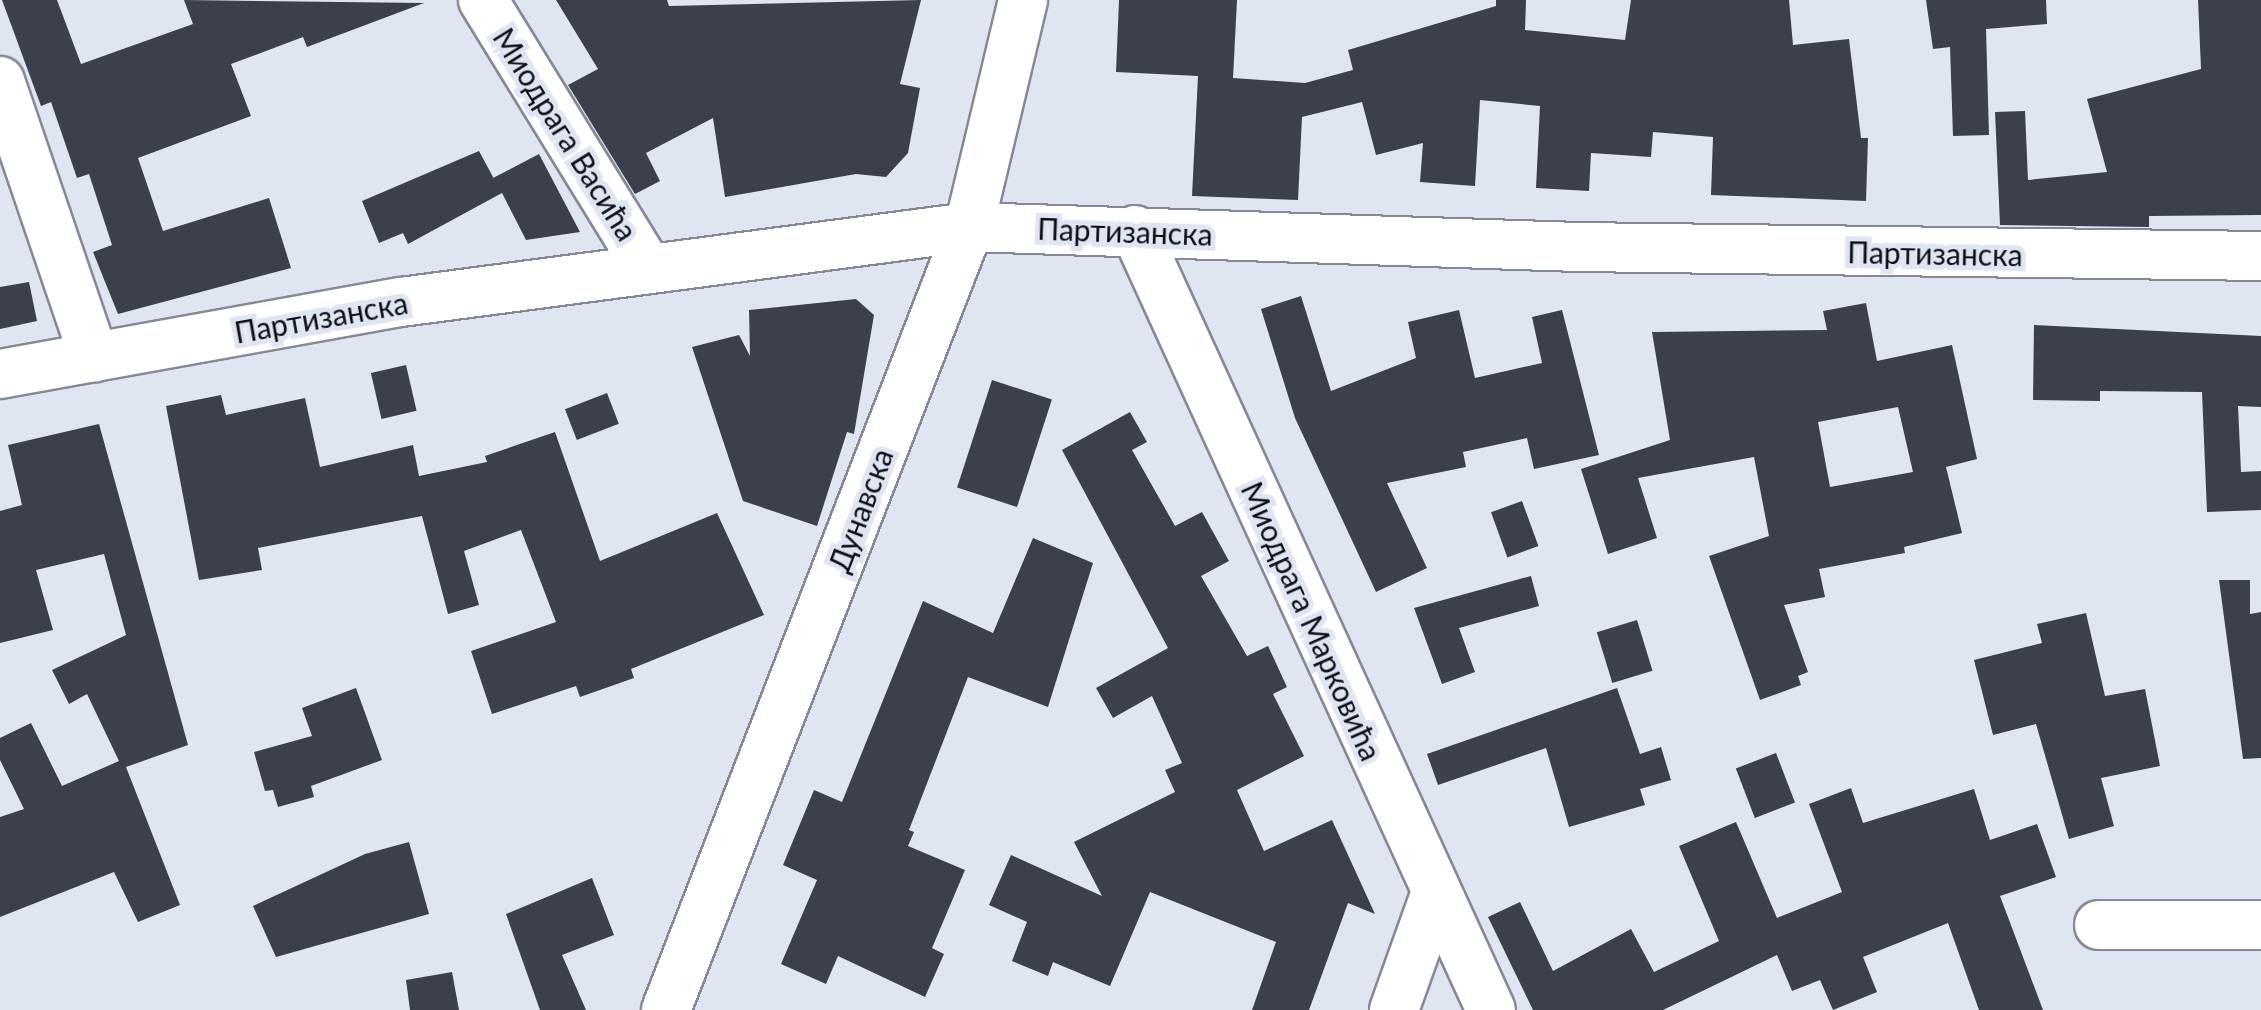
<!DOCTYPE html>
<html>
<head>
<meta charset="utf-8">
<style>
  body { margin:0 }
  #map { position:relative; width:2261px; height:1010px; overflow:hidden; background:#dfe6f2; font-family:Lato,sans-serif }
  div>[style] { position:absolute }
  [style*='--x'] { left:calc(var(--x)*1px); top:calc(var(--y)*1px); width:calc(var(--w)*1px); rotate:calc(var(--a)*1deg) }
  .building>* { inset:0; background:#3b404a; transform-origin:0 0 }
  .roads { filter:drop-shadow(2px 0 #848a95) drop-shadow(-2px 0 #848a95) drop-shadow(0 2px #848a95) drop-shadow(0 -2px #848a95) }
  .minor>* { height:48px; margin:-24px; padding:0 24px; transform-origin:24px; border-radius:24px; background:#fff }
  span { translate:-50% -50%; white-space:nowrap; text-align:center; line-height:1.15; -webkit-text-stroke:10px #dfe6f2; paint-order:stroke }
  .street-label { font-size:30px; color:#0c0e12 }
</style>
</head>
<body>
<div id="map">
  <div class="building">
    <div style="clip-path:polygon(2px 0,57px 0,81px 64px,193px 24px,184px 0,424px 3px,307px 47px,303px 37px,231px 64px,251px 116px,138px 158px,163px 231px,269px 198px,291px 268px,118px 314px,93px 252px,112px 245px,89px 174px,77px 178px,51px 102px,41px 106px)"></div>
    <div style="clip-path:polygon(556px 0,667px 0,669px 6px,921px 0,900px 84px,920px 88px,908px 153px,886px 177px,856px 174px,725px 197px,713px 118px,646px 153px,660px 181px,635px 194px,568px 85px,598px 69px)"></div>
    <div style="clip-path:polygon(1119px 0,1237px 0,1233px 78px,1305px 83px,1353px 70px,1348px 50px,1496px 6px,1496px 0,1526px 0,1525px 30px,1625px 40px,1631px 0,1789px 0,1793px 45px,1849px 39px,1861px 138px,1868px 138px,1866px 201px,1711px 195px,1713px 137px,1653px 132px,1651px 157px,1591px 153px,1589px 191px,1536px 188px,1540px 106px,1480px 100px,1475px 186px,1420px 182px,1423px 143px,1376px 155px,1362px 102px,1302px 117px,1298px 200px,1192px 196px,1198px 76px,1116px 72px)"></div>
    <div style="clip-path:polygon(1926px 0,2046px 0,2047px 24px,1986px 29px,1989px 135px,1953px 136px,1950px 47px,1933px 49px)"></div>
    <div style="clip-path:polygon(2198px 0,2261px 0,2261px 215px,2149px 216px,2149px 227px,2000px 225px,1995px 112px,2025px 111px,2028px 180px,2107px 172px,2087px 99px,2201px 69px)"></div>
    <div style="clip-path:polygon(479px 151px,500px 190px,493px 178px,539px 154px,580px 232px,526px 240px,502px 193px,408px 244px,403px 233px,379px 243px,362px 201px)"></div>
    <div style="clip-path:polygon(29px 282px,37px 321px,0 329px,0 287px)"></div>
    <div style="clip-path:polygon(1301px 296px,1331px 391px,1416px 358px,1408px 322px,1459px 310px,1475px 378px,1542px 363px,1532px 317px,1562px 310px,1599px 455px,1534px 469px,1527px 438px,1463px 452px,1466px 467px,1387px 483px,1427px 568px,1376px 592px,1295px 418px,1261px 309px)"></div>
    <div style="clip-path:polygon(856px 299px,874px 315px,854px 434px,847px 432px,817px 526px,743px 501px,692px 347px,739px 335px,750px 356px,749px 310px)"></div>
    <div style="clip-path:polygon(evenodd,1866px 303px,1877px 361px,1952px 345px,1977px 459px,1946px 467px,1962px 533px,1904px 547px,1905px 553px,1819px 569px,1825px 597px,1784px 605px,1808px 672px,1798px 676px,1801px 685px,1760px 700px,1709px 556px,1769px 536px,1754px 457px,1638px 478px,1657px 538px,1608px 554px,1581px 469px,1670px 440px,1652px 332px,1827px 330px,1823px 311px,1866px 303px,1898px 407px,1913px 472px,1830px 487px,1818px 422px,1898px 407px)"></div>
    <div style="clip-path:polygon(2034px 325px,2261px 336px,2261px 407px,2238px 406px,2241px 472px,2261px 471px,2261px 510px,2207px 512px,2202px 392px,2100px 391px,2100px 401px,2033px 400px)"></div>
    <div style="left:406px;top:365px;width:47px;height:36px;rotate:77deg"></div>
    <div style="left:992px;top:380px;width:63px;height:113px;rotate:18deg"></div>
    <div style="left:607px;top:393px;width:33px;height:45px;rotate:69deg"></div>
    <div style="clip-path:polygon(221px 395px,226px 415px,305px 398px,320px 467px,413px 445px,419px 476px,487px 462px,485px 456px,555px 432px,600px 561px,717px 513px,764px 615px,631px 669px,634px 678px,580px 697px,576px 686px,492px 714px,471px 651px,556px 622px,521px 530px,464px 551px,479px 605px,448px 614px,422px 516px,258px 548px,262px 570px,199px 580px,166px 406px)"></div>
    <div style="clip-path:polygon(1130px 412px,1147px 442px,1132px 450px,1175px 526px,1202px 512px,1229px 561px,1201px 576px,1247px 656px,1268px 646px,1287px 687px,1273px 694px,1304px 756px,1237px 790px,1264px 851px,1332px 820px,1375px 914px,1348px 903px,1309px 1010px,1252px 1010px,1276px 942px,1150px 892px,1110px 986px,1053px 962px,1048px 976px,1012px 961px,1027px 922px,989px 905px,1011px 855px,1102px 896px,1074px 842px,1175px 792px,1165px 770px,1182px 763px,1152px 696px,1113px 718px,1096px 688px,1168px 648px,1062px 450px)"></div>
    <div style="clip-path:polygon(99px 424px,188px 745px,126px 767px,180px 905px,138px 922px,114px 872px,0 917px,0 817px,24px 809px,0 760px,0 738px,31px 723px,62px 786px,119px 761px,87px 694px,69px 704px,52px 670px,126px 635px,104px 554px,36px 570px,53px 630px,0 643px,0 511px,22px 505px,8px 445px)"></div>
    <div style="left:1522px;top:501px;width:48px;height:33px;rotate:70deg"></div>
    <div style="clip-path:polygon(1033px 538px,1093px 563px,1048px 707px,968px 677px,909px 830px,914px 832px,908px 846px,965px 870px,932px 948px,944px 954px,925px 997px,838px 956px,826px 984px,781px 964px,817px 880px,783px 865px,814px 790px,842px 802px,923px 601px,993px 633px)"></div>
    <div style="clip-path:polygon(1531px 576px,1539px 606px,1459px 628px,1475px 672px,1442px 684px,1414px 608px)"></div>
    <div style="clip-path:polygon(2219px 580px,2250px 580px,2250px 614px,2261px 612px,2261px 758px,2243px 759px)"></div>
    <div style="clip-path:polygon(2086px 613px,2105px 696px,2145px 689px,2160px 766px,2101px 778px,2114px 826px,2069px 839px,2036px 724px,1993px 735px,1974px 660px,2042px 643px,2037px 624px)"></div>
    <div style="left:1637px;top:620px;width:53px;height:42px;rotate:73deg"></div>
    <div style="clip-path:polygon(356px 688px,382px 760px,311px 786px,314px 797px,278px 807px,273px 790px,265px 791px,254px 752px,312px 736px,302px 708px)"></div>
    <div style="clip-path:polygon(1617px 688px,1640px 754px,1661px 747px,1671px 780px,1640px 789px,1645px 805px,1569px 827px,1546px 748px,1438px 785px,1427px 754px)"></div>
    <div style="left:1776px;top:753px;width:53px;height:43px;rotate:69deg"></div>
    <div style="clip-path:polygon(1851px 788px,1863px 823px,1974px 789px,1990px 840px,2037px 824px,2056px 877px,2000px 896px,2043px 1010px,1979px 1010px,1948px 923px,1863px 957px,1877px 992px,1833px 1010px,1820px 980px,1792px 991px,1777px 955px,1663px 1010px,1533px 1010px,1488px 917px,1520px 902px,1553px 971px,1631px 929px,1654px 972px,1719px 941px,1679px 846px,1736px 822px,1777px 918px,1842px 892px,1809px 804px)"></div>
    <div style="clip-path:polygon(409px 842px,429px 914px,276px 957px,253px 906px,365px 854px)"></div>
    <div style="clip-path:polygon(592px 878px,614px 935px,562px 955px,586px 1010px,540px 1010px,506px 914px)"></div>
    <div style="clip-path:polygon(452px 972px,459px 1010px,410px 1010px,406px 980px)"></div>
  </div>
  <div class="roads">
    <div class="minor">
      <div style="--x:483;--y:0;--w:315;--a:58.4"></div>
      <div style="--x:0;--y:81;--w:292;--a:71.2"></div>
      <div style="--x:1135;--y:230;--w:857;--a:65.47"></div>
      <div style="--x:0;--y:374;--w:407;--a:-10.2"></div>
      <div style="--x:401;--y:302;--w:573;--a:-7.52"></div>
      <div style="--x:969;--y:227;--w:608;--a:1.88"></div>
      <div style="--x:1577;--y:247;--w:684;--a:0.75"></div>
      <div style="--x:2099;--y:925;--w:162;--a:0"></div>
      <div style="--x:666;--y:1010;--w:840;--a:-68.84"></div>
      <div style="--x:969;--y:227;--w:233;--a:-76.6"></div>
      <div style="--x:1394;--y:1010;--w:122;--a:-70.4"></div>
    </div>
  </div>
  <div class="street-label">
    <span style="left:566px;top:134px;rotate:58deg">Миодрага Васића</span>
    <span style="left:1125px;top:231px;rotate:2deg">Партизанска</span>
    <span style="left:1935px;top:253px;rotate:1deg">Партизанска</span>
    <span style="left:321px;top:317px;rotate:-10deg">Партизанска</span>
    <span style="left:860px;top:510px;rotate:-69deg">Дунавска</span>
    <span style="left:1312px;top:621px;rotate:66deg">Миодрага Марковића</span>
  </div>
</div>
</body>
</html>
